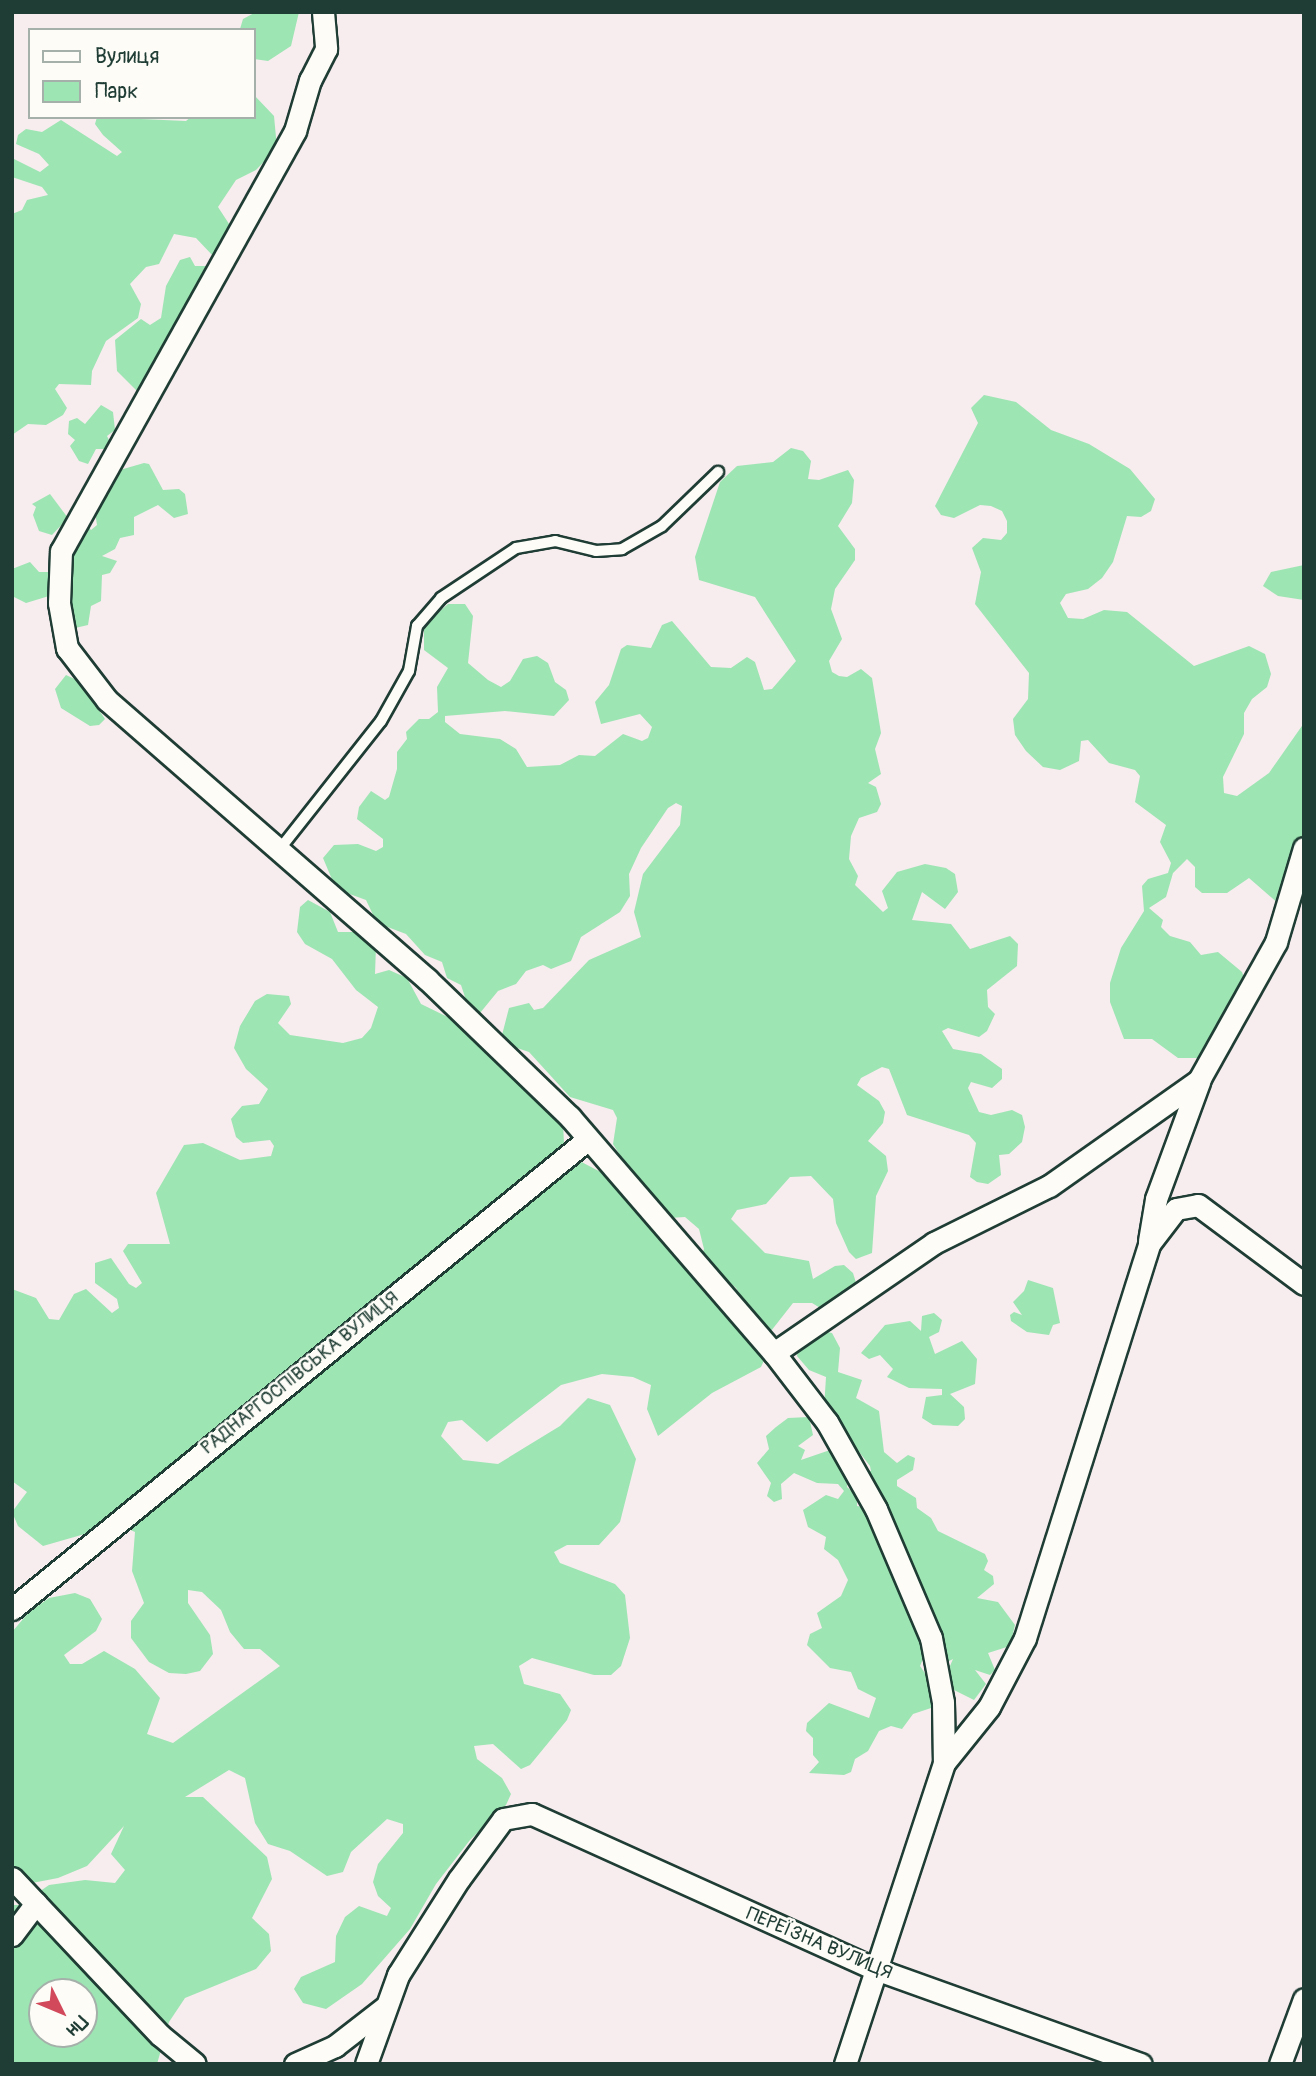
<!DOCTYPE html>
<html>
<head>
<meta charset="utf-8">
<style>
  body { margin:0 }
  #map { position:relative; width:1316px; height:2076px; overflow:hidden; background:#f7ecee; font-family:Pangolin,sans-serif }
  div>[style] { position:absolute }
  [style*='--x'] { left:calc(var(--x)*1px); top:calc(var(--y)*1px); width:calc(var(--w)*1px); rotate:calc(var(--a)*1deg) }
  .green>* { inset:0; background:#9de5b3 }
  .roads { filter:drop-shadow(2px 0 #1f3d34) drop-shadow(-2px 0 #1f3d34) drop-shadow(0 2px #1f3d34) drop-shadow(0 -2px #1f3d34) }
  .lane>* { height:10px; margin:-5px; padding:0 5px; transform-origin:5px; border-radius:5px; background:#fdfcf7 }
  .street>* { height:21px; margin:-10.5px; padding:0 10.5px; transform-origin:10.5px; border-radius:10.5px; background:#fdfcf7 }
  span { translate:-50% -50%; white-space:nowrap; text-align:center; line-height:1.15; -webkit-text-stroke:5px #fdfcf7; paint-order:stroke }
  .street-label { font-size:19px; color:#1f3d34 }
  .frame { position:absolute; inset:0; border:14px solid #1f3d34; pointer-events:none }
  .legend { position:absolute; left:28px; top:28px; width:228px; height:91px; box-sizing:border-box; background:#fdfcf7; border:2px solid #a4b0a9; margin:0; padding:9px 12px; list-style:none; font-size:21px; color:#1f3d34 }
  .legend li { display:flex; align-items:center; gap:14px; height:35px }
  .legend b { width:35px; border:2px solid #a4b0a9 }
  .north { position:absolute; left:28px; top:1978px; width:70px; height:70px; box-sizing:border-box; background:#fdfcf7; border:2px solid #a4b0a9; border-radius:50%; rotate:133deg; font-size:19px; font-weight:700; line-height:28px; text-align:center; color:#1f3d34 }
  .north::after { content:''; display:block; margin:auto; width:24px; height:32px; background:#d1495b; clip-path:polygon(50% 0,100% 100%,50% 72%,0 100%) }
</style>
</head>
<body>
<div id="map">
  <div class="green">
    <div style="clip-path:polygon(256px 12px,299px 12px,291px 46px,268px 61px,254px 59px,254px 30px,240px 29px,243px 19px)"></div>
    <div style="clip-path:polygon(254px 95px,274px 116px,277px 148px,256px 170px,236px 180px,218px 207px,233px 230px,214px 257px,196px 238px,174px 234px,159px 264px,146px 267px,130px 284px,141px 304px,138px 318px,106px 341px,92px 371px,91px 385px,59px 384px,55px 389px,67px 408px,63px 415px,46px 425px,28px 424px,12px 435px,12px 214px,22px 210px,27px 200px,48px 195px,42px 187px,12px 177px,12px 158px,40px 172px,49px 165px,39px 154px,16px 144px,18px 135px,26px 129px,42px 132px,61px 120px,117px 156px,122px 152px,103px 135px,95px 124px,97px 117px,186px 121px,191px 117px,254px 117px)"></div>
    <div style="clip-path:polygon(190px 257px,195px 266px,208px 266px,138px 392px,117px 371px,115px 340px,141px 319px,150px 325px,161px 318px,166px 286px,180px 260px)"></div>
    <div style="clip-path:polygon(984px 395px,1016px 402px,1051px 430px,1089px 444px,1130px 469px,1155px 499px,1151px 511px,1141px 517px,1127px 516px,1113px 562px,1102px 578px,1088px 589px,1066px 594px,1060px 603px,1068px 618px,1083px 619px,1104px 610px,1127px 612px,1194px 666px,1249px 646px,1265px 654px,1271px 674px,1267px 687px,1252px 699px,1244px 713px,1244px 734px,1223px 777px,1224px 793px,1237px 796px,1269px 773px,1304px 723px,1304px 898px,1297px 905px,1279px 904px,1249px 878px,1227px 893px,1202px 893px,1195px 887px,1195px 867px,1187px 859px,1173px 873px,1166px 897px,1149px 908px,1163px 920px,1161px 927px,1170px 936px,1190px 942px,1201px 955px,1218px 952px,1242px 972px,1250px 995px,1203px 1058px,1178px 1058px,1152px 1039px,1124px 1039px,1110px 1002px,1110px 983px,1121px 948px,1144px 911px,1142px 886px,1148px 879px,1168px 873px,1171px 863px,1160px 842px,1166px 825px,1135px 802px,1140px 776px,1135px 770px,1109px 763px,1088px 740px,1081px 741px,1079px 761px,1060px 770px,1043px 767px,1026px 751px,1015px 735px,1013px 719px,1028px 699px,1029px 673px,975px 604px,981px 572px,972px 548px,983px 538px,1001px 540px,1007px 533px,1007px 521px,1002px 511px,991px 506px,980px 505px,954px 518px,941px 515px,935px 506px,978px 423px,971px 408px)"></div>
    <div style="clip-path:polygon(101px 405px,113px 412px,115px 430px,107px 436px,111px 444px,107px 449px,96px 449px,88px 464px,79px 461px,70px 446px,75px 440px,68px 434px,69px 421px,77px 418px,85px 424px)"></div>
    <div style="clip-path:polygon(791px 448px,803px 451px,811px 461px,808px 479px,819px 480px,848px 470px,854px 480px,852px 503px,838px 526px,855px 549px,855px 560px,835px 589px,831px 609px,842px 639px,829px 661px,832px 672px,839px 676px,847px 677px,861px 669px,872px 678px,881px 733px,875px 749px,881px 774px,868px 783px,876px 787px,881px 804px,877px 812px,859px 818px,851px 836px,849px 859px,858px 876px,855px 885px,883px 912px,888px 908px,882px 891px,897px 872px,925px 864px,946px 868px,955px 874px,958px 892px,945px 909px,922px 892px,912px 920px,951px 924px,970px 949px,1010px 936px,1018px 944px,1017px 966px,987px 990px,988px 1007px,995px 1014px,987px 1031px,979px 1037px,948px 1028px,942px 1031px,953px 1049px,981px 1054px,1002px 1069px,1002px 1079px,992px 1088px,971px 1082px,968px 1088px,979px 1112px,991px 1115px,1012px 1110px,1022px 1115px,1025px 1127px,1022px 1142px,1009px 1154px,999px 1155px,1001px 1175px,988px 1184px,977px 1182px,970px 1177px,976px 1143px,969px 1135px,907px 1115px,889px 1069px,882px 1067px,861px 1078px,857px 1085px,879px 1101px,885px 1112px,883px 1123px,868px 1141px,886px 1156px,888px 1171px,876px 1196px,872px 1253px,856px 1259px,849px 1252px,836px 1223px,833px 1199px,811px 1176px,790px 1177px,766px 1204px,737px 1210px,731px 1219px,765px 1253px,809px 1261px,813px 1279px,835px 1266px,844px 1265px,853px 1273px,857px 1286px,822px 1309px,812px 1303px,793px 1303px,771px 1331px,754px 1319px,736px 1288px,701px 1257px,704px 1249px,699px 1229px,685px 1217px,669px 1218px,629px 1170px,613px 1144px,617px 1118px,613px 1110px,570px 1097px,529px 1052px,505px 1044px,502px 1035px,509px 1008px,529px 1003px,534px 1010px,543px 1008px,589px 960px,641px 937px,634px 912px,643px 874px,680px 825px,682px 806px,676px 803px,668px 808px,641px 848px,629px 874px,630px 896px,620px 912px,581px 937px,571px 961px,551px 969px,543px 965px,526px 971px,516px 984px,498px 991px,480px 1013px,467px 1003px,461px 985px,447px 978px,442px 962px,425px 955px,406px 934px,377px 923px,366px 900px,336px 889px,323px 858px,334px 845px,358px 844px,376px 851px,383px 847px,383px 839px,357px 819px,359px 807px,371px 791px,385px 800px,389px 797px,397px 769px,397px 752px,407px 739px,406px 732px,419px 719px,429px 719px,438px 712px,437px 687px,448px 668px,424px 650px,424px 625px,448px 604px,465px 604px,473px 616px,468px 663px,488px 680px,501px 687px,510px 681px,523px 659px,537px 656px,548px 663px,555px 682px,566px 690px,569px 700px,554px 716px,505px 711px,445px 716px,445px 722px,460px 734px,500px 739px,516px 749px,527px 767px,560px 765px,579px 755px,595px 756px,623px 734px,642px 741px,648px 738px,652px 727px,640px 714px,601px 724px,595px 702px,609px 685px,621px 649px,627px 645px,651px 648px,662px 625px,672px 621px,711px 667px,731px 668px,747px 657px,755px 662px,764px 690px,772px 689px,796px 661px,755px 597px,699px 580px,695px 557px,720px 482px,737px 466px,773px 462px)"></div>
    <div style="clip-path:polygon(144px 463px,149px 464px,163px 490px,179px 489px,185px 494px,188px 514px,174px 518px,158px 505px,134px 517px,134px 535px,120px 538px,115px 549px,102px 556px,117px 561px,110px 573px,102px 575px,101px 601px,91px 606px,88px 625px,75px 628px,62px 595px,68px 560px,86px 524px,91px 530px,97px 525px,94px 506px,114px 485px,113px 472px)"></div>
    <div style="clip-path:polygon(50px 494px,68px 518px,52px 535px,39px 531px,33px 515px,36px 507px,32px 504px)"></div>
    <div style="clip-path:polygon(30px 562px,39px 572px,49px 572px,49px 596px,26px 603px,12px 596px,12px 569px)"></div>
    <div style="clip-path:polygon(1304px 565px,1304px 600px,1278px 596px,1263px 586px,1271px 572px)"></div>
    <div style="clip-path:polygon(66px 675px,81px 682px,103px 706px,99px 710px,105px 719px,99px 725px,90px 726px,61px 708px,55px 689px)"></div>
    <div style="clip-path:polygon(evenodd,308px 900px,330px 912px,338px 932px,359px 932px,376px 946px,375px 974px,389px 970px,407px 978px,421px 1004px,460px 1023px,563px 1124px,564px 1143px,572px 1157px,612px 1178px,766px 1356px,761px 1367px,712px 1393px,658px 1436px,647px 1409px,651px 1385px,633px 1377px,602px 1374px,561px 1385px,487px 1442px,462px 1420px,448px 1422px,441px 1436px,463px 1460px,498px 1464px,560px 1426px,588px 1398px,610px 1405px,636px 1459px,620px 1522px,599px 1545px,567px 1545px,554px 1552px,560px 1563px,615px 1584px,625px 1595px,630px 1638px,621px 1666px,611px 1675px,594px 1675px,532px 1658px,519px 1666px,524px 1684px,560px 1694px,571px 1710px,567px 1720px,530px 1765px,521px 1769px,493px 1744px,474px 1746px,477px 1759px,502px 1778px,511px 1794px,506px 1805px,470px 1840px,436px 1884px,410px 1929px,362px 1984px,326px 2009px,303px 2003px,294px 1989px,301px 1977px,335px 1962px,336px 1936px,345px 1917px,359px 1906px,387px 1916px,391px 1908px,378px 1896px,373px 1882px,378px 1864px,403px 1833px,403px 1824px,387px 1819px,351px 1852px,343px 1872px,327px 1876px,290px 1851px,268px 1844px,255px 1823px,245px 1778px,229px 1770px,185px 1797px,203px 1797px,267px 1857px,272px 1879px,252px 1918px,269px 1934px,271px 1951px,256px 1969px,185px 1998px,169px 2022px,157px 2064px,12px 2064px,12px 1905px,20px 1905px,49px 1885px,85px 1880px,115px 1883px,125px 1870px,111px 1854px,124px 1826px,87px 1866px,58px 1878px,32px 1883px,12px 1865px,12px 1632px,29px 1612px,49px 1598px,75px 1593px,90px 1599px,102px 1619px,96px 1631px,64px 1655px,70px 1664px,82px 1664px,104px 1651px,135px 1669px,160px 1698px,147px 1734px,173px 1743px,280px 1666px,260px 1649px,244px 1649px,230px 1632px,221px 1610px,202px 1592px,188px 1590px,188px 1603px,210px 1635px,213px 1654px,200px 1671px,186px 1674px,169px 1673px,149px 1662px,131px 1638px,131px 1621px,144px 1603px,132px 1571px,135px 1532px,121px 1526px,109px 1527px,43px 1546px,18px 1526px,12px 1512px,27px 1492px,12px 1481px,12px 1289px,36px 1298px,49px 1319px,59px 1320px,74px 1294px,86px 1289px,112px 1313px,119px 1308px,117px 1299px,95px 1283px,95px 1263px,111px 1258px,129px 1284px,136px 1288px,142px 1283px,123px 1251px,128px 1244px,170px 1244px,156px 1193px,184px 1145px,203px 1143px,240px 1160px,271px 1156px,274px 1146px,270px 1140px,243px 1143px,236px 1137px,231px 1119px,242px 1106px,259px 1104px,268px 1089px,246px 1069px,234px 1048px,240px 1026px,255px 1001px,267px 994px,289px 996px,291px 1004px,278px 1023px,290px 1035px,343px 1043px,362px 1038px,371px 1028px,378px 1007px,356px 990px,332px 959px,305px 944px,297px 932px,300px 907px,308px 900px,42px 1992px,84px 1992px,84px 2034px,42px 2034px,42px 1992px)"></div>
    <div style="clip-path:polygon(1028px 1280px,1053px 1288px,1060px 1323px,1053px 1325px,1049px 1335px,1027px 1332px,1011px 1321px,1010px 1315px,1014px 1312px,1022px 1315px,1013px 1302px,1024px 1291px)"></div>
    <div style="clip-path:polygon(934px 1313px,942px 1320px,939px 1332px,929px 1337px,935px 1354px,962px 1341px,977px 1359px,975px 1384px,950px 1394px,964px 1407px,965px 1419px,958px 1426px,933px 1425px,922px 1418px,926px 1397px,942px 1395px,942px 1389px,909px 1388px,887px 1377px,893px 1369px,880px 1355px,869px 1359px,861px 1353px,885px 1325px,910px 1321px,921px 1331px,922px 1316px)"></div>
    <div style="clip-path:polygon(819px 1330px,832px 1333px,840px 1348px,838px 1372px,862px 1380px,856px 1398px,879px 1411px,884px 1452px,897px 1463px,908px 1455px,915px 1458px,913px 1470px,897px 1480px,897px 1486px,916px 1498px,917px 1508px,931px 1518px,938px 1531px,985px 1554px,988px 1561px,984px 1570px,993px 1576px,994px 1584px,977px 1598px,998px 1602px,1015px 1625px,1010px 1646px,988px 1653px,995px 1670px,990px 1675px,975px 1670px,986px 1684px,974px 1700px,948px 1687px,947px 1673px,953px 1659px,943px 1664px,923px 1659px,920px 1666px,931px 1682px,934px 1707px,913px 1714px,902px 1729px,891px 1726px,879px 1731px,868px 1751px,855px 1759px,851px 1772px,844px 1775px,809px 1773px,819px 1762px,813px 1755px,813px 1738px,806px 1731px,807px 1723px,829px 1703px,869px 1718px,876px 1698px,858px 1689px,851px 1672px,830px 1668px,807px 1645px,810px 1634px,822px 1628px,817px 1613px,841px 1596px,848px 1580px,838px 1560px,824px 1549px,826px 1537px,808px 1527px,803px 1510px,826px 1495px,838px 1499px,844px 1491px,838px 1484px,817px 1483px,794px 1473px,781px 1484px,782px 1499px,774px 1502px,767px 1496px,771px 1483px,757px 1463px,769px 1449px,766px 1436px,776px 1427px,788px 1418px,809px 1417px,813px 1435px,798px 1446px,805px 1450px,801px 1460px,833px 1449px,849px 1474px,847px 1487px,857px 1496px,857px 1506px,863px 1507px,863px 1471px,871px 1471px,870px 1466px,842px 1430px,837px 1413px,824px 1408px,826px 1377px,809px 1370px,797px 1356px,798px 1346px)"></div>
  </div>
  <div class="roads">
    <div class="lane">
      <div style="--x:279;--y:850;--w:164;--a:-51.7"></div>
      <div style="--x:381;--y:721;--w:57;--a:-60.8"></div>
      <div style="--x:409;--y:671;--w:46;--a:-79.9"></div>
      <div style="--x:417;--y:626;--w:37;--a:-49"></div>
      <div style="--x:441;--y:598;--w:90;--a:-33.7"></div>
      <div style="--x:516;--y:548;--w:40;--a:-10"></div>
      <div style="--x:555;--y:541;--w:42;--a:13.7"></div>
      <div style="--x:596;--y:551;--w:26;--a:-4"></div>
      <div style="--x:622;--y:549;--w:46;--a:-29.9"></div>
      <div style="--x:662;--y:526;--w:78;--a:-44"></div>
    </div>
    <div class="street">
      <div style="--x:323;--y:12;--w:37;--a:85"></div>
      <div style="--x:326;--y:49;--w:35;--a:117"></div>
      <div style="--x:310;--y:80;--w:53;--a:106.4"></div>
      <div style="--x:295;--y:131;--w:481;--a:119.1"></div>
      <div style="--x:61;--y:551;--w:52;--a:92.2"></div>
      <div style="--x:59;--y:603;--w:46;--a:79.9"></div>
      <div style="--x:67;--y:648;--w:66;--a:52.4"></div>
      <div style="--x:107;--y:700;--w:425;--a:41.1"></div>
      <div style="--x:427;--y:979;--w:199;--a:44"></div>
      <div style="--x:570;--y:1117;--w:312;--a:49.2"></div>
      <div style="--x:774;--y:1353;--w:87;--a:52.5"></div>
      <div style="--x:827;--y:1422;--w:100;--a:60.6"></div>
      <div style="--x:876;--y:1509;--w:140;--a:66.9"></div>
      <div style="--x:931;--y:1638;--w:65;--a:79.4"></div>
      <div style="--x:943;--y:1702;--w:61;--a:89.1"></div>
      <div style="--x:944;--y:1763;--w:317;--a:108.2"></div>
      <div style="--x:1149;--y:1241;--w:43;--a:-80.5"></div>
      <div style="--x:1156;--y:1199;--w:125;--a:-69.8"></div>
      <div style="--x:774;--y:1353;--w:194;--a:-34.5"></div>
      <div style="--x:934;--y:1243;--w:128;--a:-26.4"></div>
      <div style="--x:1049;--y:1186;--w:184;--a:-35.2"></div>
      <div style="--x:1199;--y:1080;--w:158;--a:-60.8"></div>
      <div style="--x:1276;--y:942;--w:98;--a:-73.4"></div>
      <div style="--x:12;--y:1609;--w:743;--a:-39.21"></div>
      <div style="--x:944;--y:1763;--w:72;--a:-51.2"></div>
      <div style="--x:989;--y:1707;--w:78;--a:-62.4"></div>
      <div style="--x:1025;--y:1638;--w:413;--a:-72.5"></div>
      <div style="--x:1149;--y:1244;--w:44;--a:-52.4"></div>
      <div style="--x:1176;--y:1209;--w:22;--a:-10"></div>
      <div style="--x:1198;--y:1205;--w:132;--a:36.7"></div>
      <div style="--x:12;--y:1878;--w:216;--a:46.7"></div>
      <div style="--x:160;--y:2035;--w:45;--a:39.6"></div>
      <div style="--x:12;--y:1935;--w:40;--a:-53"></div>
      <div style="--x:295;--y:2064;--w:44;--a:-24.2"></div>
      <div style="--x:335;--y:2046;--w:62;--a:-37.8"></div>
      <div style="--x:366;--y:2064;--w:95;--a:-70.2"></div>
      <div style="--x:398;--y:1975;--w:114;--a:-57.6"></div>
      <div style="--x:459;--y:1879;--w:74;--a:-53.7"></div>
      <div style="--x:503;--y:1819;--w:29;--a:-10"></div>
      <div style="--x:532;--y:1814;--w:380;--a:24.3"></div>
      <div style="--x:878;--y:1970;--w:279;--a:19.7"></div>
      <div style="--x:1280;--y:2064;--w:69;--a:-69.7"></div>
    </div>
  </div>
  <div class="street-label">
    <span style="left:300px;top:1373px;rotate:-39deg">РАДНАРГОСПІВСЬКА ВУЛИЦЯ</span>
    <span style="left:819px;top:1944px;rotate:23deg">ПЕРЕЇЗНА ВУЛИЦЯ</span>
  </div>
  <div class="frame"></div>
  <ul class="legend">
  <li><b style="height:9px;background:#fdfcf7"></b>Вулиця</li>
  <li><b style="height:19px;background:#9de5b3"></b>Парк</li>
  </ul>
  <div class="north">Пн</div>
</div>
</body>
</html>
